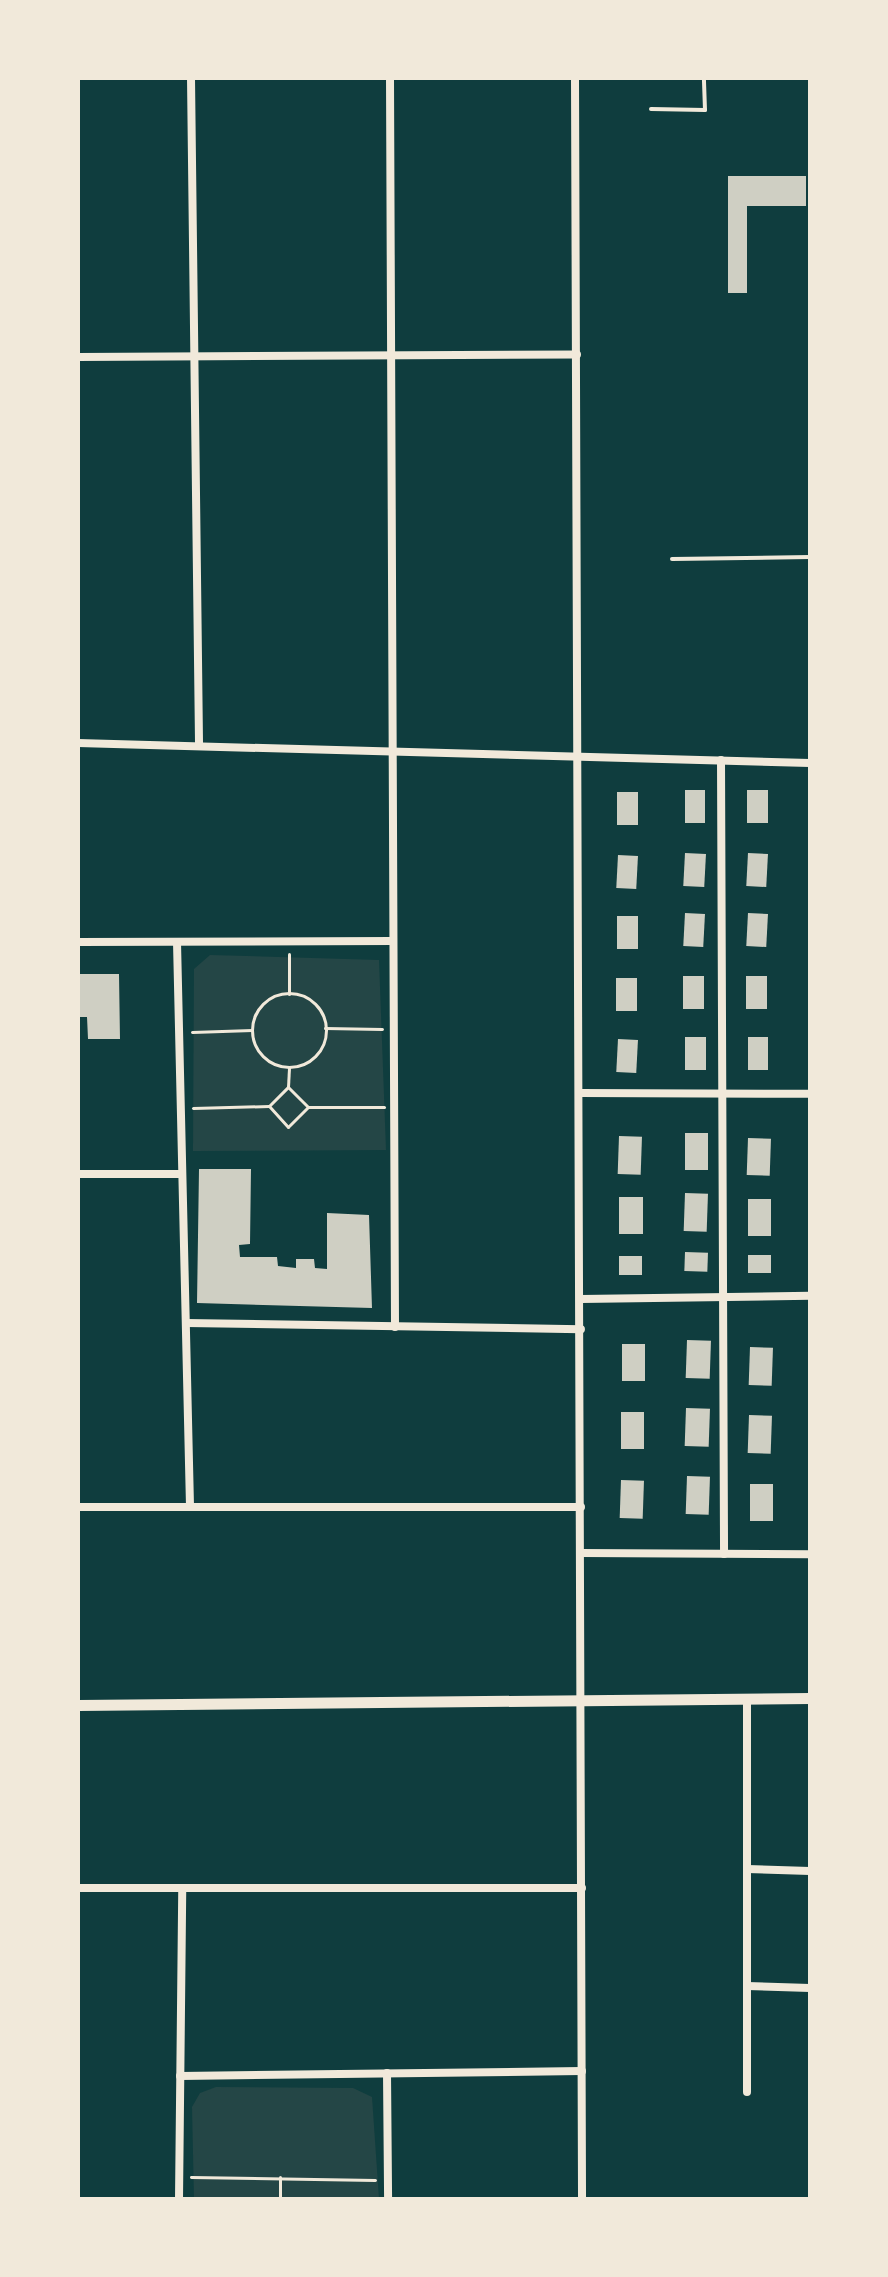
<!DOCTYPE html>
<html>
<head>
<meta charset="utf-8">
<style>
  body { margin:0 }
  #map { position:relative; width:888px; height:2277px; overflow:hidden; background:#0f3d3e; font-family:"Work Sans",sans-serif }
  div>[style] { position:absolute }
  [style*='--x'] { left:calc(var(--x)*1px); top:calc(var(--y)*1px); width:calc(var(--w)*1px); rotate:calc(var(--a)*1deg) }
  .green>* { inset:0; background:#244646 }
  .building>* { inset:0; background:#cfcfc3; transform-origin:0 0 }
  .path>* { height:3px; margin:-1.5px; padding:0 1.5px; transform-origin:1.5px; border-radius:1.5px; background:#f1e9da }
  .path>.ring { margin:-1.5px; padding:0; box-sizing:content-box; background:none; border:3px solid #f1e9da; border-radius:50% }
  .service>* { height:4px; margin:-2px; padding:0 2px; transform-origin:2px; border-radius:2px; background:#f1e9da }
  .minor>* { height:8px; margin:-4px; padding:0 4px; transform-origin:4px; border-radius:4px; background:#f1e9da }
  .tertiary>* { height:11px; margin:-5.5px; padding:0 5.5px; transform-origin:5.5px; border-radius:5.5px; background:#f1e9da }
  span { translate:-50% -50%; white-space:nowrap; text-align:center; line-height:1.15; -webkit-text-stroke:6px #f1e9da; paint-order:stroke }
  .frame { position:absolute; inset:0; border:80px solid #f1e9da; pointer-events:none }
</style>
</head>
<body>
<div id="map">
  <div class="green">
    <div style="clip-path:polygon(210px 955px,379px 960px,386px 1150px,193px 1151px,194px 969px)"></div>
    <div style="clip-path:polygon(216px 2087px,353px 2088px,372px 2097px,379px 2199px,194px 2199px,192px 2107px,200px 2093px)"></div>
  </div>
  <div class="building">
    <div style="clip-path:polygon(728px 176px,806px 176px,806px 206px,747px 206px,747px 293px,728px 293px)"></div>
    <div style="left:685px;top:790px;width:20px;height:33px"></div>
    <div style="left:747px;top:790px;width:21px;height:33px"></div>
    <div style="left:617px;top:792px;width:21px;height:33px"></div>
    <div style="left:685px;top:853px;width:21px;height:33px;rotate:3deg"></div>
    <div style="left:748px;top:853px;width:20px;height:33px;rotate:3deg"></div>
    <div style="left:618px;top:855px;width:20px;height:33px;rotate:3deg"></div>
    <div style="left:685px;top:913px;width:20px;height:33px;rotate:3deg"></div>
    <div style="left:748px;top:913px;width:20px;height:33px;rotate:3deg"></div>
    <div style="left:617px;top:916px;width:21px;height:33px"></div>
    <div style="clip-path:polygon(78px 974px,119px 974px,120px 1039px,88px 1039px,87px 1017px,78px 1017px)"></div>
    <div style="left:683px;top:976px;width:21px;height:33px"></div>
    <div style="left:746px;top:976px;width:21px;height:33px"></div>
    <div style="left:616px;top:978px;width:21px;height:33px"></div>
    <div style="left:685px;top:1037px;width:21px;height:33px"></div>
    <div style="left:748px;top:1037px;width:20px;height:33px"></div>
    <div style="left:618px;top:1039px;width:20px;height:33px;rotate:3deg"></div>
    <div style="left:685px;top:1133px;width:23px;height:37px"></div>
    <div style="left:619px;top:1136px;width:23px;height:38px;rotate:2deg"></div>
    <div style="left:748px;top:1138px;width:23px;height:37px;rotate:2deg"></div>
    <div style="clip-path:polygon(199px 1169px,251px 1169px,250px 1244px,239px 1245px,240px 1257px,277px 1257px,278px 1266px,296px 1268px,296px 1259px,314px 1259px,315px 1268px,327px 1269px,327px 1213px,369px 1215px,372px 1308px,197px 1303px)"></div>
    <div style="left:685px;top:1193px;width:23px;height:38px;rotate:2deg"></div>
    <div style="left:619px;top:1197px;width:24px;height:37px"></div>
    <div style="left:748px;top:1199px;width:23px;height:37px"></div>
    <div style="left:685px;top:1252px;width:23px;height:19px;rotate:2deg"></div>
    <div style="left:748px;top:1255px;width:23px;height:18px"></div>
    <div style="left:619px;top:1256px;width:23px;height:19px"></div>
    <div style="left:687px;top:1340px;width:24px;height:38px;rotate:2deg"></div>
    <div style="left:622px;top:1344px;width:23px;height:37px"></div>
    <div style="left:750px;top:1347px;width:23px;height:38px;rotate:2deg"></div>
    <div style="left:686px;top:1408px;width:24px;height:38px;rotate:2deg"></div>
    <div style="left:621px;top:1412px;width:23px;height:37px"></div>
    <div style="left:749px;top:1415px;width:23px;height:38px;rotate:2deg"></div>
    <div style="left:687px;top:1476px;width:23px;height:38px;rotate:2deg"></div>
    <div style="left:621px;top:1480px;width:23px;height:38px;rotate:2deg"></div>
    <div style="left:750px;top:1484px;width:23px;height:37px"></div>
  </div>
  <div class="path">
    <div style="--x:289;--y:954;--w:40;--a:90"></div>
    <div class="ring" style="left:252px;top:993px;width:71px;height:71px"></div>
    <div style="--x:325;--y:1028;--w:57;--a:1"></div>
    <div style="--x:192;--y:1032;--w:60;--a:-1.9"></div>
    <div style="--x:288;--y:1087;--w:28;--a:45"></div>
    <div style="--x:308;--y:1107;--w:28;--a:135"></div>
    <div style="--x:288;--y:1127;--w:28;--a:-132"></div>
    <div style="--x:269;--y:1106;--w:27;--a:-45"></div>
    <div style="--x:288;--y:1087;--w:20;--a:-87"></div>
    <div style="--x:308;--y:1107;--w:76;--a:0"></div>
    <div style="--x:193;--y:1108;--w:76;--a:-1.5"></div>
    <div style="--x:191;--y:2177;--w:184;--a:0.9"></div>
    <div style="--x:280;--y:2177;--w:22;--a:90"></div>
  </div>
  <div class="service">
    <div style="--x:651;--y:109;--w:54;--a:1.1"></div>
    <div style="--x:705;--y:110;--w:32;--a:-92"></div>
    <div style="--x:672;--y:559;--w:138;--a:-0.8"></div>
  </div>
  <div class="minor">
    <div style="--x:191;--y:78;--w:666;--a:89.31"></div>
    <div style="--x:390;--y:78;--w:1249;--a:89.77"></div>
    <div style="--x:575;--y:78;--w:2121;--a:89.81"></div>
    <div style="--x:78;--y:357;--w:499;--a:-0.3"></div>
    <div style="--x:78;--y:743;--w:732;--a:1.57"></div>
    <div style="--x:721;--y:760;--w:794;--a:89.78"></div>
    <div style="--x:78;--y:942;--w:315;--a:-0.2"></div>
    <div style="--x:177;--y:942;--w:565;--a:88.68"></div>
    <div style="--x:580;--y:1093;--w:230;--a:0.2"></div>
    <div style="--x:78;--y:1174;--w:104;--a:0"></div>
    <div style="--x:581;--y:1299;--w:229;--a:-0.8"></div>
    <div style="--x:186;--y:1323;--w:395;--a:0.9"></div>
    <div style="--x:78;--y:1507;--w:503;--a:0"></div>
    <div style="--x:581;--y:1553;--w:229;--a:0.3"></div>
    <div style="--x:747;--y:1699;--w:393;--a:90"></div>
    <div style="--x:747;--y:1869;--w:63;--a:1.8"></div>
    <div style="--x:78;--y:1888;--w:504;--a:0"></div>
    <div style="--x:747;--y:1986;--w:63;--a:1.8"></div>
    <div style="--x:387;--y:2073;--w:126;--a:89.5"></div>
    <div style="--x:180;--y:2076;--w:402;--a:-0.7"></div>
    <div style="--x:179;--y:2199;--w:311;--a:-89.4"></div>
  </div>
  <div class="tertiary">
    <div style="--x:78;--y:1705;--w:732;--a:-0.55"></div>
  </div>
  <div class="frame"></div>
</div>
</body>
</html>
